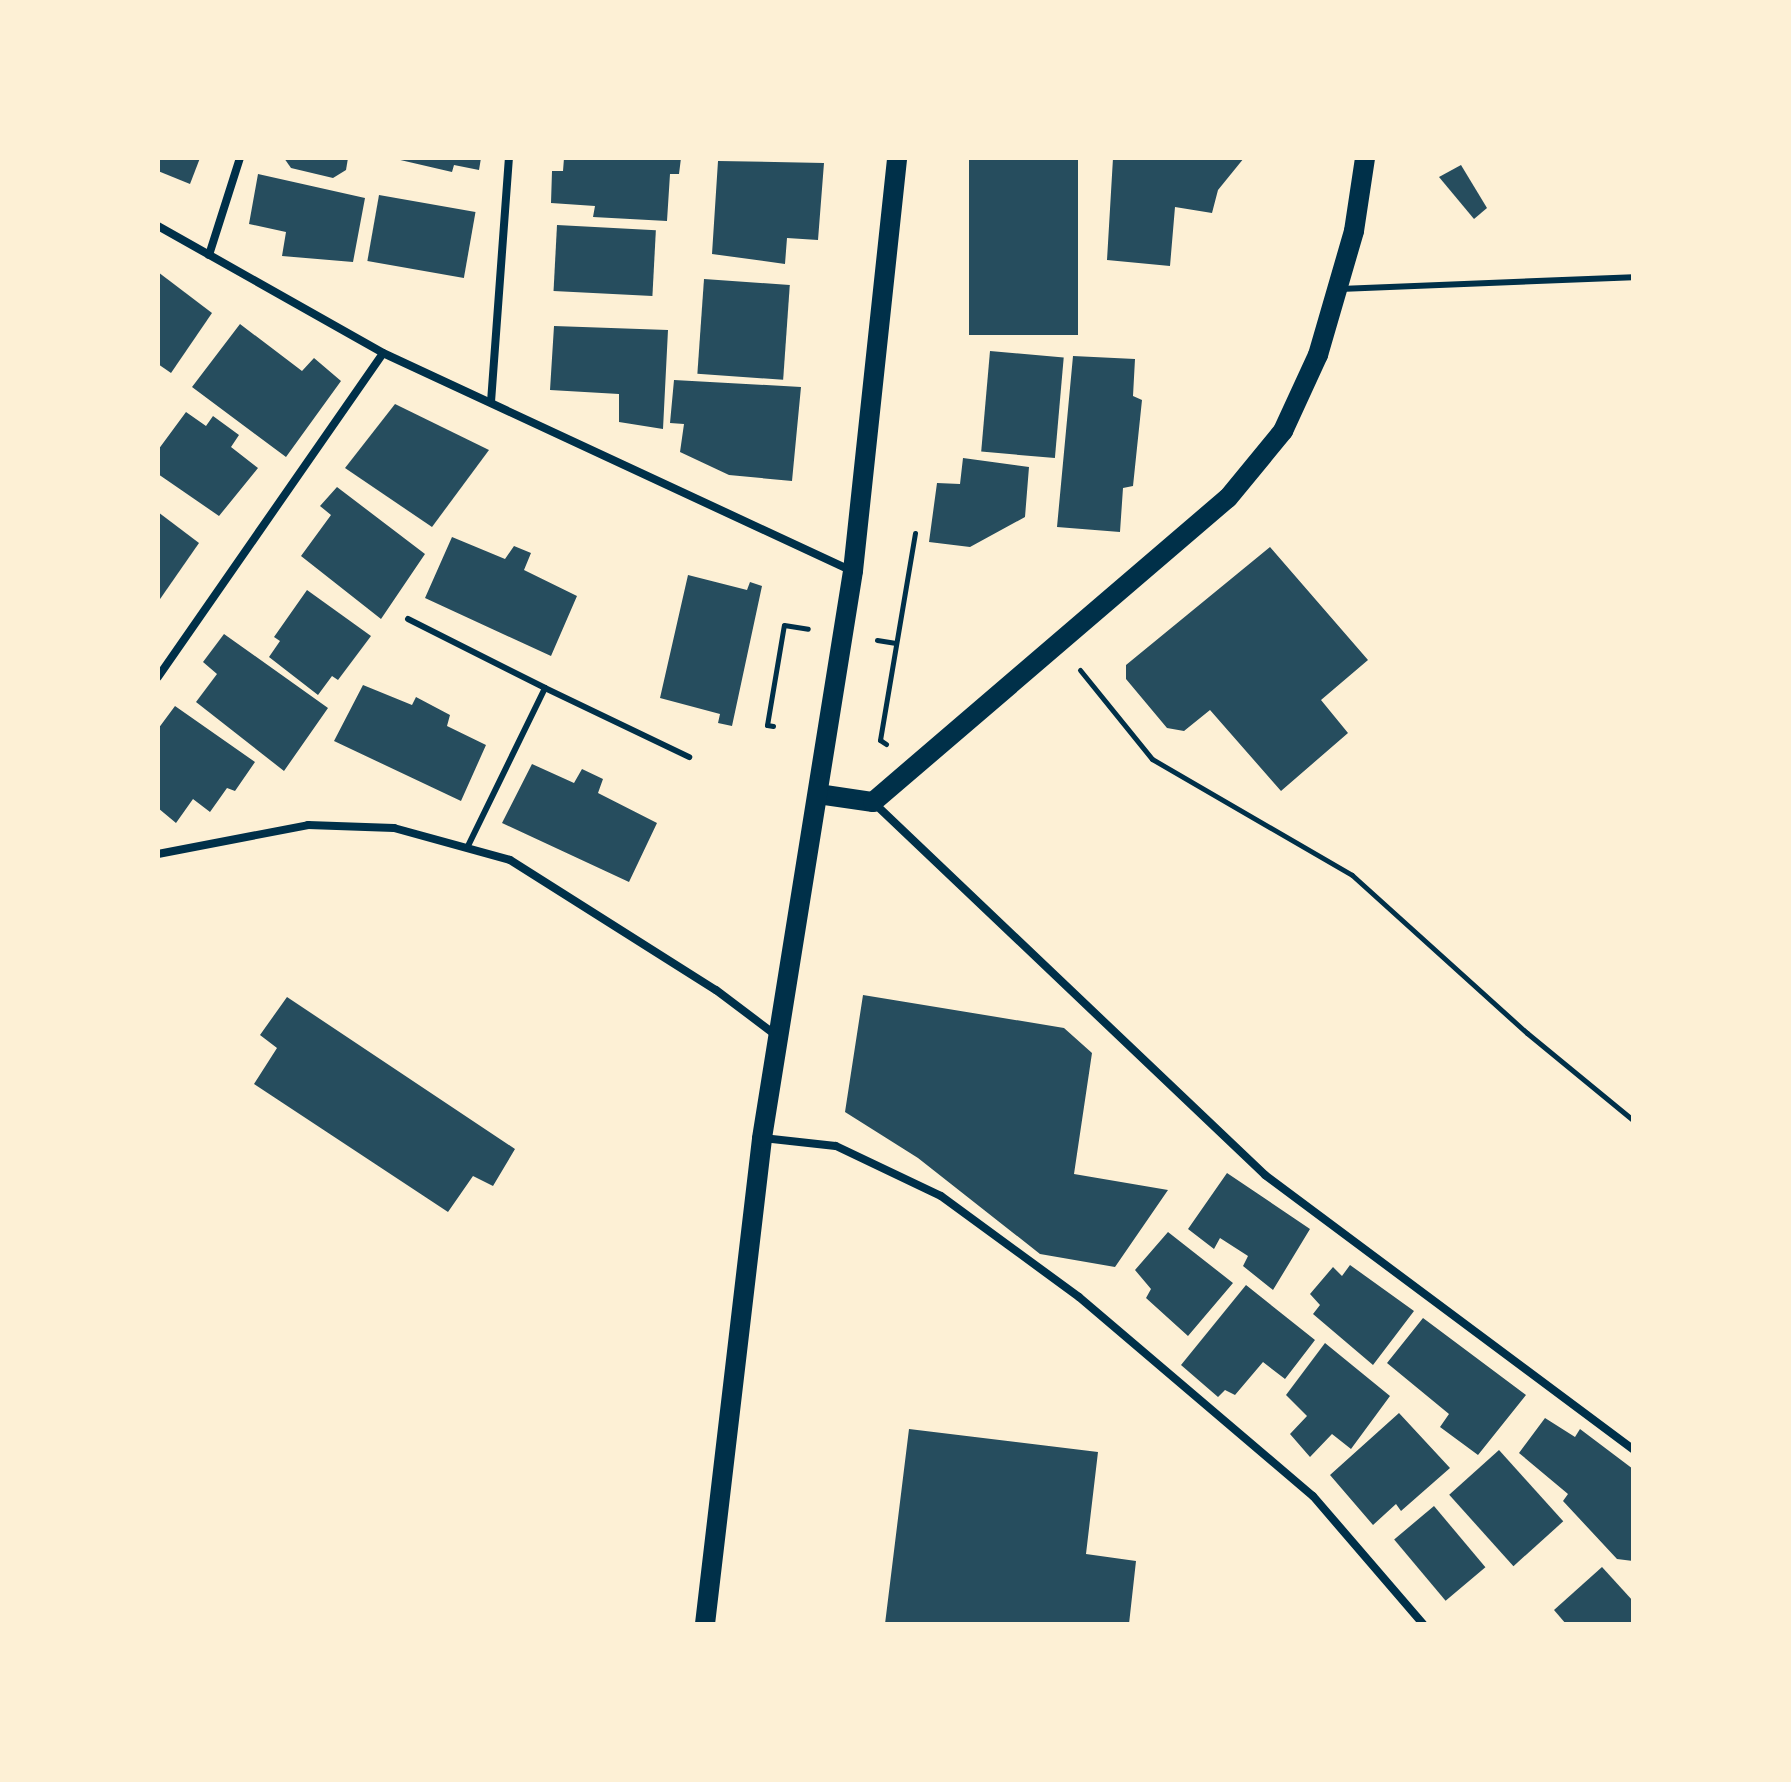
<!DOCTYPE html>
<html>
<head>
<meta charset="utf-8">
<style>
  body { margin:0 }
  #map { position:relative; width:1791px; height:1782px; overflow:hidden; background:#fdf0d5; font-family:"Work Sans",sans-serif }
  div>[style] { position:absolute }
  [style*='--x'] { left:calc(var(--x)*1px); top:calc(var(--y)*1px); width:calc(var(--w)*1px); rotate:calc(var(--a)*1deg) }
  .building>* { inset:0; background:#264d5e; transform-origin:0 0 }
  .path>* { height:5px; margin:-2.5px; padding:0 2.5px; transform-origin:2.5px; border-radius:2.5px; background:#003049 }
  .service>* { height:6px; margin:-3px; padding:0 3px; transform-origin:3px; border-radius:3px; background:#003049 }
  .minor>* { height:8px; margin:-4px; padding:0 4px; transform-origin:4px; border-radius:4px; background:#003049 }
  .primary>* { height:20px; margin:-10px; padding:0 10px; transform-origin:10px; border-radius:10px; background:#003049 }
  span { translate:-50% -50%; white-space:nowrap; text-align:center; line-height:1.15; -webkit-text-stroke:6px #fdf0d5; paint-order:stroke }
  .frame { position:absolute; inset:0; border:160px solid #fdf0d5; pointer-events:none }
</style>
</head>
<body>
<div id="map">
  <div class="building">
    <div style="clip-path:polygon(158px 158px,200px 158px,190px 184px,158px 171px)"></div>
    <div style="clip-path:polygon(284px 158px,348px 158px,346px 170px,333px 178px,291px 168px)"></div>
    <div style="clip-path:polygon(481px 158px,479px 170px,454px 165px,452px 172px,396px 159px)"></div>
    <div style="clip-path:polygon(564px 158px,681px 158px,679px 174px,670px 174px,667px 221px,593px 217px,595px 206px,551px 203px,552px 171px,563px 171px)"></div>
    <div style="left:969px;top:158px;width:109px;height:177px"></div>
    <div style="clip-path:polygon(1113px 158px,1244px 158px,1218px 190px,1212px 213px,1175px 207px,1170px 266px,1107px 260px)"></div>
    <div style="clip-path:polygon(718px 161px,824px 163px,818px 240px,787px 238px,785px 264px,712px 254px)"></div>
    <div style="clip-path:polygon(1461px 165px,1487px 208px,1474px 219px,1439px 177px)"></div>
    <div style="clip-path:polygon(258px 174px,365px 198px,353px 262px,282px 256px,286px 232px,249px 224px)"></div>
    <div style="left:379px;top:195px;width:98px;height:67px;rotate:10deg"></div>
    <div style="left:557px;top:225px;width:99px;height:66px;rotate:3deg"></div>
    <div style="clip-path:polygon(158px 272px,212px 313px,171px 373px,158px 364px)"></div>
    <div style="left:704px;top:279px;width:86px;height:95px;rotate:4deg"></div>
    <div style="clip-path:polygon(240px 324px,302px 371px,314px 358px,341px 381px,286px 457px,192px 387px)"></div>
    <div style="clip-path:polygon(554px 326px,668px 330px,663px 429px,619px 422px,619px 394px,550px 390px)"></div>
    <div style="left:990px;top:351px;width:74px;height:101px;rotate:5deg"></div>
    <div style="clip-path:polygon(1073px 356px,1135px 359px,1133px 396px,1142px 400px,1133px 486px,1123px 488px,1120px 532px,1057px 527px)"></div>
    <div style="clip-path:polygon(674px 380px,801px 387px,792px 481px,729px 475px,680px 452px,684px 424px,670px 423px)"></div>
    <div style="clip-path:polygon(395px 404px,489px 450px,432px 527px,345px 468px)"></div>
    <div style="clip-path:polygon(186px 412px,206px 426px,213px 416px,239px 435px,231px 447px,258px 468px,219px 516px,158px 474px,158px 450px)"></div>
    <div style="clip-path:polygon(963px 458px,1029px 467px,1025px 517px,970px 547px,929px 542px,937px 483px,960px 484px)"></div>
    <div style="clip-path:polygon(337px 487px,425px 554px,381px 619px,301px 556px,331px 515px,320px 506px)"></div>
    <div style="clip-path:polygon(158px 512px,199px 543px,158px 602px)"></div>
    <div style="clip-path:polygon(452px 537px,505px 559px,514px 546px,531px 553px,524px 570px,577px 596px,551px 656px,425px 598px)"></div>
    <div style="clip-path:polygon(1270px 547px,1368px 660px,1321px 700px,1348px 733px,1281px 791px,1210px 710px,1184px 731px,1167px 728px,1126px 679px,1126px 665px)"></div>
    <div style="clip-path:polygon(688px 575px,747px 590px,750px 582px,762px 586px,732px 726px,718px 723px,720px 714px,660px 698px)"></div>
    <div style="clip-path:polygon(307px 590px,371px 636px,338px 680px,332px 676px,318px 695px,269px 657px,280px 641px,274px 637px)"></div>
    <div style="clip-path:polygon(224px 634px,328px 708px,284px 771px,196px 702px,217px 674px,203px 662px)"></div>
    <div style="clip-path:polygon(363px 685px,412px 705px,416px 697px,450px 715px,447px 726px,486px 745px,461px 801px,334px 741px)"></div>
    <div style="clip-path:polygon(175px 706px,255px 762px,235px 791px,227px 788px,210px 812px,193px 799px,176px 823px,158px 808px,158px 729px)"></div>
    <div style="clip-path:polygon(532px 764px,574px 783px,582px 769px,603px 779px,598px 793px,657px 823px,629px 882px,502px 823px)"></div>
    <div style="clip-path:polygon(863px 995px,1064px 1028px,1092px 1053px,1074px 1174px,1168px 1190px,1115px 1267px,1040px 1254px,918px 1158px,845px 1112px)"></div>
    <div style="clip-path:polygon(287px 997px,515px 1149px,493px 1186px,473px 1176px,448px 1212px,254px 1084px,277px 1048px,260px 1035px)"></div>
    <div style="clip-path:polygon(1227px 1173px,1310px 1229px,1273px 1290px,1243px 1266px,1248px 1256px,1220px 1238px,1214px 1249px,1188px 1229px)"></div>
    <div style="clip-path:polygon(1168px 1232px,1233px 1283px,1188px 1336px,1146px 1298px,1151px 1289px,1135px 1270px)"></div>
    <div style="clip-path:polygon(1350px 1265px,1414px 1311px,1373px 1365px,1313px 1314px,1320px 1305px,1310px 1294px,1333px 1267px,1342px 1276px)"></div>
    <div style="clip-path:polygon(1246px 1285px,1315px 1340px,1285px 1379px,1263px 1362px,1235px 1395px,1225px 1390px,1218px 1397px,1181px 1365px)"></div>
    <div style="clip-path:polygon(1423px 1318px,1526px 1395px,1478px 1455px,1440px 1427px,1449px 1414px,1387px 1363px)"></div>
    <div style="clip-path:polygon(1325px 1343px,1390px 1396px,1351px 1449px,1332px 1434px,1310px 1457px,1290px 1434px,1307px 1416px,1286px 1395px)"></div>
    <div style="clip-path:polygon(1399px 1413px,1450px 1468px,1401px 1511px,1396px 1504px,1373px 1525px,1330px 1475px)"></div>
    <div style="clip-path:polygon(1545px 1418px,1575px 1437px,1580px 1429px,1633px 1469px,1633px 1561px,1617px 1559px,1563px 1501px,1568px 1494px,1519px 1453px)"></div>
    <div style="clip-path:polygon(909px 1429px,1098px 1452px,1086px 1554px,1136px 1561px,1129px 1624px,885px 1624px)"></div>
    <div style="left:1499px;top:1450px;width:96px;height:67px;rotate:48deg"></div>
    <div style="left:1434px;top:1506px;width:80px;height:52px;rotate:50deg"></div>
    <div style="clip-path:polygon(1602px 1567px,1633px 1601px,1633px 1624px,1566px 1624px,1554px 1610px)"></div>
  </div>
  <div class="path">
    <div style="--x:877;--y:640;--w:19;--a:9"></div>
    <div style="--x:1080;--y:670;--w:114;--a:51"></div>
    <div style="--x:1152;--y:759;--w:231;--a:30.1"></div>
    <div style="--x:1352;--y:875;--w:236;--a:42.1"></div>
    <div style="--x:1527;--y:1033;--w:137;--a:39.4"></div>
    <div style="--x:773;--y:726;--w:6;--a:-171"></div>
    <div style="--x:767;--y:725;--w:101;--a:-80.4"></div>
    <div style="--x:784;--y:625;--w:24;--a:9"></div>
    <div style="--x:886;--y:744;--w:7;--a:-146"></div>
    <div style="--x:880;--y:740;--w:210;--a:-80.4"></div>
  </div>
  <div class="service">
    <div style="--x:1340;--y:289;--w:293;--a:-2.3"></div>
    <div style="--x:408;--y:619;--w:153;--a:26.7"></div>
    <div style="--x:467;--y:848;--w:178;--a:-64"></div>
    <div style="--x:545;--y:688;--w:160;--a:25.6"></div>
  </div>
  <div class="minor">
    <div style="--x:158;--y:226;--w:258;--a:29.4"></div>
    <div style="--x:383;--y:353;--w:517;--a:24.93"></div>
    <div style="--x:209;--y:255;--w:102;--a:-72.3"></div>
    <div style="--x:491;--y:402;--w:245;--a:-85.8"></div>
    <div style="--x:158;--y:677;--w:394;--a:-55.2"></div>
    <div style="--x:874;--y:803;--w:540;--a:43.57"></div>
    <div style="--x:1265;--y:1175;--w:459;--a:36.7"></div>
    <div style="--x:158;--y:854;--w:153;--a:-10.9"></div>
    <div style="--x:308;--y:825;--w:86;--a:2"></div>
    <div style="--x:394;--y:828;--w:120;--a:15.4"></div>
    <div style="--x:510;--y:860;--w:244;--a:32.3"></div>
    <div style="--x:716;--y:990;--w:76;--a:37"></div>
    <div style="--x:763;--y:1138;--w:73;--a:6.3"></div>
    <div style="--x:836;--y:1146;--w:116;--a:25.5"></div>
    <div style="--x:941;--y:1196;--w:171;--a:36.2"></div>
    <div style="--x:1079;--y:1297;--w:307;--a:40.4"></div>
    <div style="--x:1313;--y:1496;--w:169;--a:49.3"></div>
  </div>
  <div class="primary">
    <div style="--x:818;--y:794;--w:56;--a:8.3"></div>
    <div style="--x:873;--y:802;--w:467;--a:-40.6"></div>
    <div style="--x:1228;--y:498;--w:87;--a:-50.6"></div>
    <div style="--x:1283;--y:431;--w:84;--a:-65.3"></div>
    <div style="--x:1318;--y:355;--w:129;--a:-73.8"></div>
    <div style="--x:1354;--y:231;--w:74;--a:-81.4"></div>
    <div style="--x:705;--y:1624;--w:489;--a:-83.3"></div>
    <div style="--x:762;--y:1138;--w:574;--a:-80.88"></div>
    <div style="--x:853;--y:571;--w:415;--a:-83.9"></div>
  </div>
  <div class="frame"></div>
</div>
</body>
</html>
